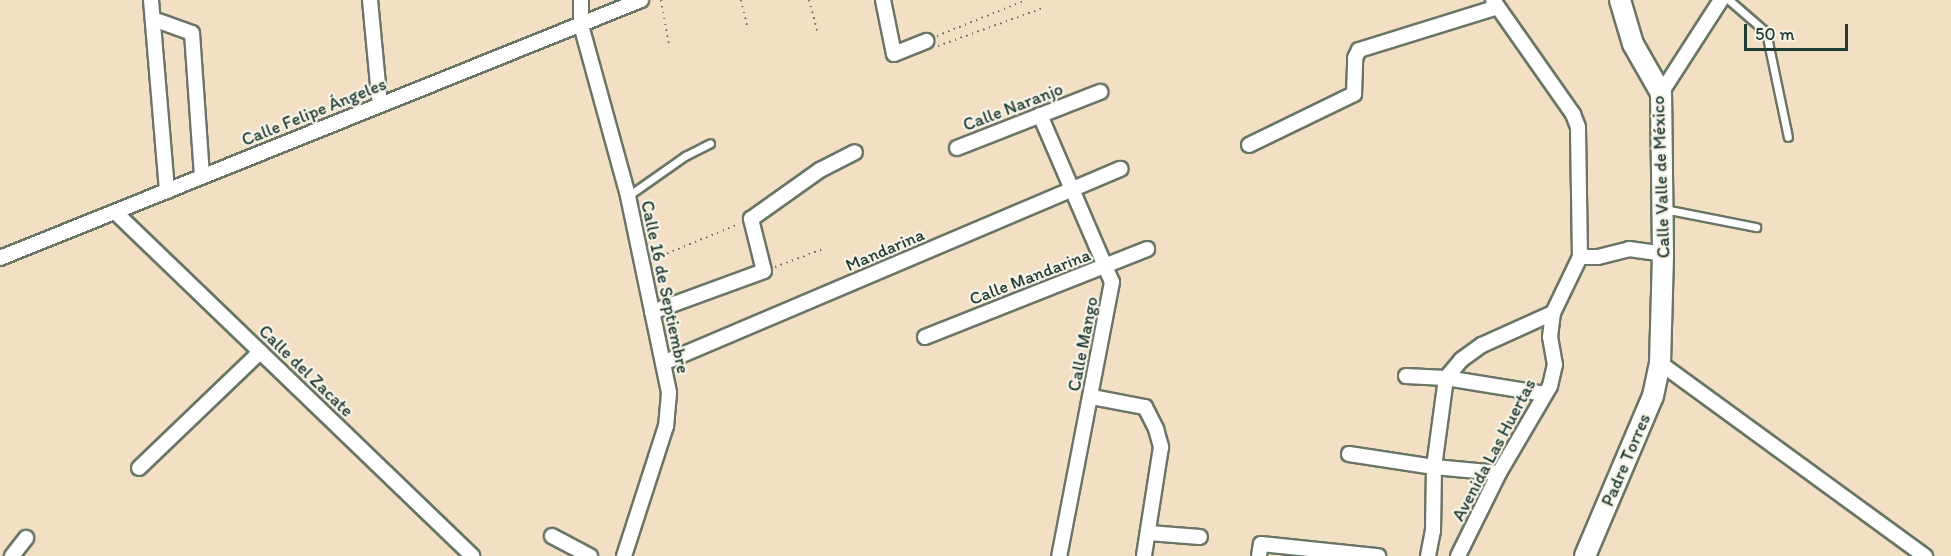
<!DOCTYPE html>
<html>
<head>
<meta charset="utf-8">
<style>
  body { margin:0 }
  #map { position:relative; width:1951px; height:556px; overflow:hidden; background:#f3e0c4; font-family:Itim,sans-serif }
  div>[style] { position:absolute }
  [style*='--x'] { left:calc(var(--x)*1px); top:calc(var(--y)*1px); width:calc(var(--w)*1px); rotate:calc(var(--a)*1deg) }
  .path>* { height:2px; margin-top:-1px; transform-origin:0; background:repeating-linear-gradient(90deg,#697666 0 1.5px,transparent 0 6px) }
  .roads { filter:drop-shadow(2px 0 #697666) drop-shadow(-2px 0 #697666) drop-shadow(0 2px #697666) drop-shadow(0 -2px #697666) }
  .lane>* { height:7px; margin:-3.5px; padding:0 3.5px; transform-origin:3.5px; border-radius:3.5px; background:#fff }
  .street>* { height:14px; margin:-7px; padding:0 7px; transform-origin:7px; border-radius:7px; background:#fff }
  .secondary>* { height:20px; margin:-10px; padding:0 10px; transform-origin:10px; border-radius:10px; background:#fff }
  span { translate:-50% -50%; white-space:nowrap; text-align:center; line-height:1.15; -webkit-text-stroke:4.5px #f7f3e8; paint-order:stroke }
  .street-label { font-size:18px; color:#1f3d34 }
  .scale { position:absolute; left:1744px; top:24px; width:104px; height:27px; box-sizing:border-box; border:3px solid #1f3d34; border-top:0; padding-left:8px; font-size:18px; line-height:21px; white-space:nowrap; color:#1f3d34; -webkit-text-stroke:4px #f7f3e8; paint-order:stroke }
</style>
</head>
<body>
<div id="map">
  <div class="path">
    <div style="--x:661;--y:0;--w:47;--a:80.1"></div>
    <div style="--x:741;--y:0;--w:28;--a:77"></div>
    <div style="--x:809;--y:0;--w:34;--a:75"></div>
    <div style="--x:937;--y:36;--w:96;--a:-22"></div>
    <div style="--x:938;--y:46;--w:112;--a:-19.9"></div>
    <div style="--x:656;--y:258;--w:90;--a:-22.3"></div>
    <div style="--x:775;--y:267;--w:51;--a:-20.6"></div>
  </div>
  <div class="roads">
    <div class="lane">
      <div style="--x:1729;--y:0;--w:49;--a:40.9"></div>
      <div style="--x:1766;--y:32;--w:107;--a:78.2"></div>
      <div style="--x:628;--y:196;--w:70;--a:-35.1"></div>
      <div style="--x:685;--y:156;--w:28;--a:-27"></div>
      <div style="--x:1664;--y:209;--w:94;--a:11.1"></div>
    </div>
    <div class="street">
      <div style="--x:151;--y:0;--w:192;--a:85.2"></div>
      <div style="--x:370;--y:0;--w:105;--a:84.6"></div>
      <div style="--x:581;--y:0;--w:25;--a:90"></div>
      <div style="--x:581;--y:25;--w:177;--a:74.6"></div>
      <div style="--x:628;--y:196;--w:201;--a:78.2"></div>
      <div style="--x:669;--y:393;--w:33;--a:95"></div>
      <div style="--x:666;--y:426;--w:137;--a:107.9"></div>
      <div style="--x:883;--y:0;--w:55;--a:78.5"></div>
      <div style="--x:894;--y:54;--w:35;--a:-22"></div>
      <div style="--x:153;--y:19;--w:41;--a:19.7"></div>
      <div style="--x:192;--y:33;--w:144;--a:86"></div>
      <div style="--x:1661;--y:93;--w:111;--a:-57.2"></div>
      <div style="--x:1040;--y:115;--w:182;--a:66.7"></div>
      <div style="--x:1112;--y:282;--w:279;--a:100.9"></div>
      <div style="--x:1249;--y:145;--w:117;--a:-25.9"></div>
      <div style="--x:1354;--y:94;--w:36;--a:-88"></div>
      <div style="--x:1355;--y:58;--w:9;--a:-63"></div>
      <div style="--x:1359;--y:50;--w:145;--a:-17.2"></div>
      <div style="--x:957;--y:148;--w:154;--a:-21.4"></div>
      <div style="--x:115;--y:212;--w:496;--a:43.9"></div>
      <div style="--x:1580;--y:257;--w:18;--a:0"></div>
      <div style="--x:1598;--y:257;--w:32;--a:-14"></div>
      <div style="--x:1629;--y:249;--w:34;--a:8"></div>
      <div style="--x:0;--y:258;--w:691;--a:-21.92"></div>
      <div style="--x:652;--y:312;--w:119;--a:-20.1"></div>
      <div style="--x:764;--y:271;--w:54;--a:-104"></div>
      <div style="--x:751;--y:219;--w:85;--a:-35.4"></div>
      <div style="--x:820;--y:170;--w:39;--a:-27"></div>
      <div style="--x:925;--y:337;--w:239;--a:-21.6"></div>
      <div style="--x:663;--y:363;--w:497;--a:-23"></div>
      <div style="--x:1660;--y:363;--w:328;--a:36.1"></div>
      <div style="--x:1406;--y:376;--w:40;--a:2.9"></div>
      <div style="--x:1446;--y:378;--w:100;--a:9.2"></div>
      <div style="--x:1092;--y:397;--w:54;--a:10.7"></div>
      <div style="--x:1145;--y:407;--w:25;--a:63"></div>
      <div style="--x:1156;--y:429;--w:19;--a:74"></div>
      <div style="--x:1161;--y:447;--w:110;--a:98.9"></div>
      <div style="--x:1349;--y:454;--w:86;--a:8.7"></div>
      <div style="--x:1434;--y:467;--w:65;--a:5.3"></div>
      <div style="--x:139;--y:468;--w:168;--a:-43.8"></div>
      <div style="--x:1149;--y:533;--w:51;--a:4.5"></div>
      <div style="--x:552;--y:536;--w:43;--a:27.8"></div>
      <div style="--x:12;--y:556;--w:23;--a:-52"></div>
      <div style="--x:1259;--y:556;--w:12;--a:-81"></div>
      <div style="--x:1261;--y:544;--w:118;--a:5.9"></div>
      <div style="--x:1428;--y:556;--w:25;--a:-79"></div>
      <div style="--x:1433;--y:531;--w:64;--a:-89.1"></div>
      <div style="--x:1434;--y:467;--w:90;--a:-82.3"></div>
      <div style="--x:1446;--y:378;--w:23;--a:-50"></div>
      <div style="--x:1461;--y:360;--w:26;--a:-36"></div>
      <div style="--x:1482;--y:345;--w:78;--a:-24.3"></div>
      <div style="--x:1458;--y:556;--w:93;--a:-63.7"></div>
      <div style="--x:1499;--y:473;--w:101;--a:-59.6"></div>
      <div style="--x:1550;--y:386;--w:22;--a:-77"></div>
      <div style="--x:1555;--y:365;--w:28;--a:-100"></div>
      <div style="--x:1550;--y:337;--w:24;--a:-83"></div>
      <div style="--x:1553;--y:313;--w:62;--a:-64.3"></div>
      <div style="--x:1580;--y:257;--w:130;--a:-90.9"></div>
      <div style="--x:1578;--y:127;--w:14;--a:-111"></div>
      <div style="--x:1573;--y:114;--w:139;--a:-125.1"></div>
    </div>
    <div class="secondary">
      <div style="--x:1585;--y:556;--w:174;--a:-67"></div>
      <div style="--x:1653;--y:396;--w:34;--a:-78"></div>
      <div style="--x:1660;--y:363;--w:109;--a:-88.4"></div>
      <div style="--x:1663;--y:254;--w:161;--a:-90.7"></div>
      <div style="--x:1661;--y:93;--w:56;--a:-119.7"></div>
      <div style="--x:1633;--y:44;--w:46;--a:-106.5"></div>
    </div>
  </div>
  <div class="street-label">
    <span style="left:1013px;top:107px;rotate:-21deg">Calle Naranjo</span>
    <span style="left:314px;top:112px;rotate:-22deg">Calle Felipe Ángeles</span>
    <span style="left:1661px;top:177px;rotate:-92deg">Calle Valle de México</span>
    <span style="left:885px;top:250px;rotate:-23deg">Mandarina</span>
    <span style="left:1030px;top:277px;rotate:-21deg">Calle Mandarina</span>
    <span style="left:665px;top:287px;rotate:78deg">Calle 16 de Septiembre</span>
    <span style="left:1083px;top:344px;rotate:-79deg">Calle Mango</span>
    <span style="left:306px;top:371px;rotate:44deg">Calle del Zacate</span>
    <span style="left:1494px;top:450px;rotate:-62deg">Avenida Las Huertas</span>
    <span style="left:1626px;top:460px;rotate:-67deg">Padre Torres</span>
  </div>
  <div class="scale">50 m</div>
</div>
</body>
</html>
